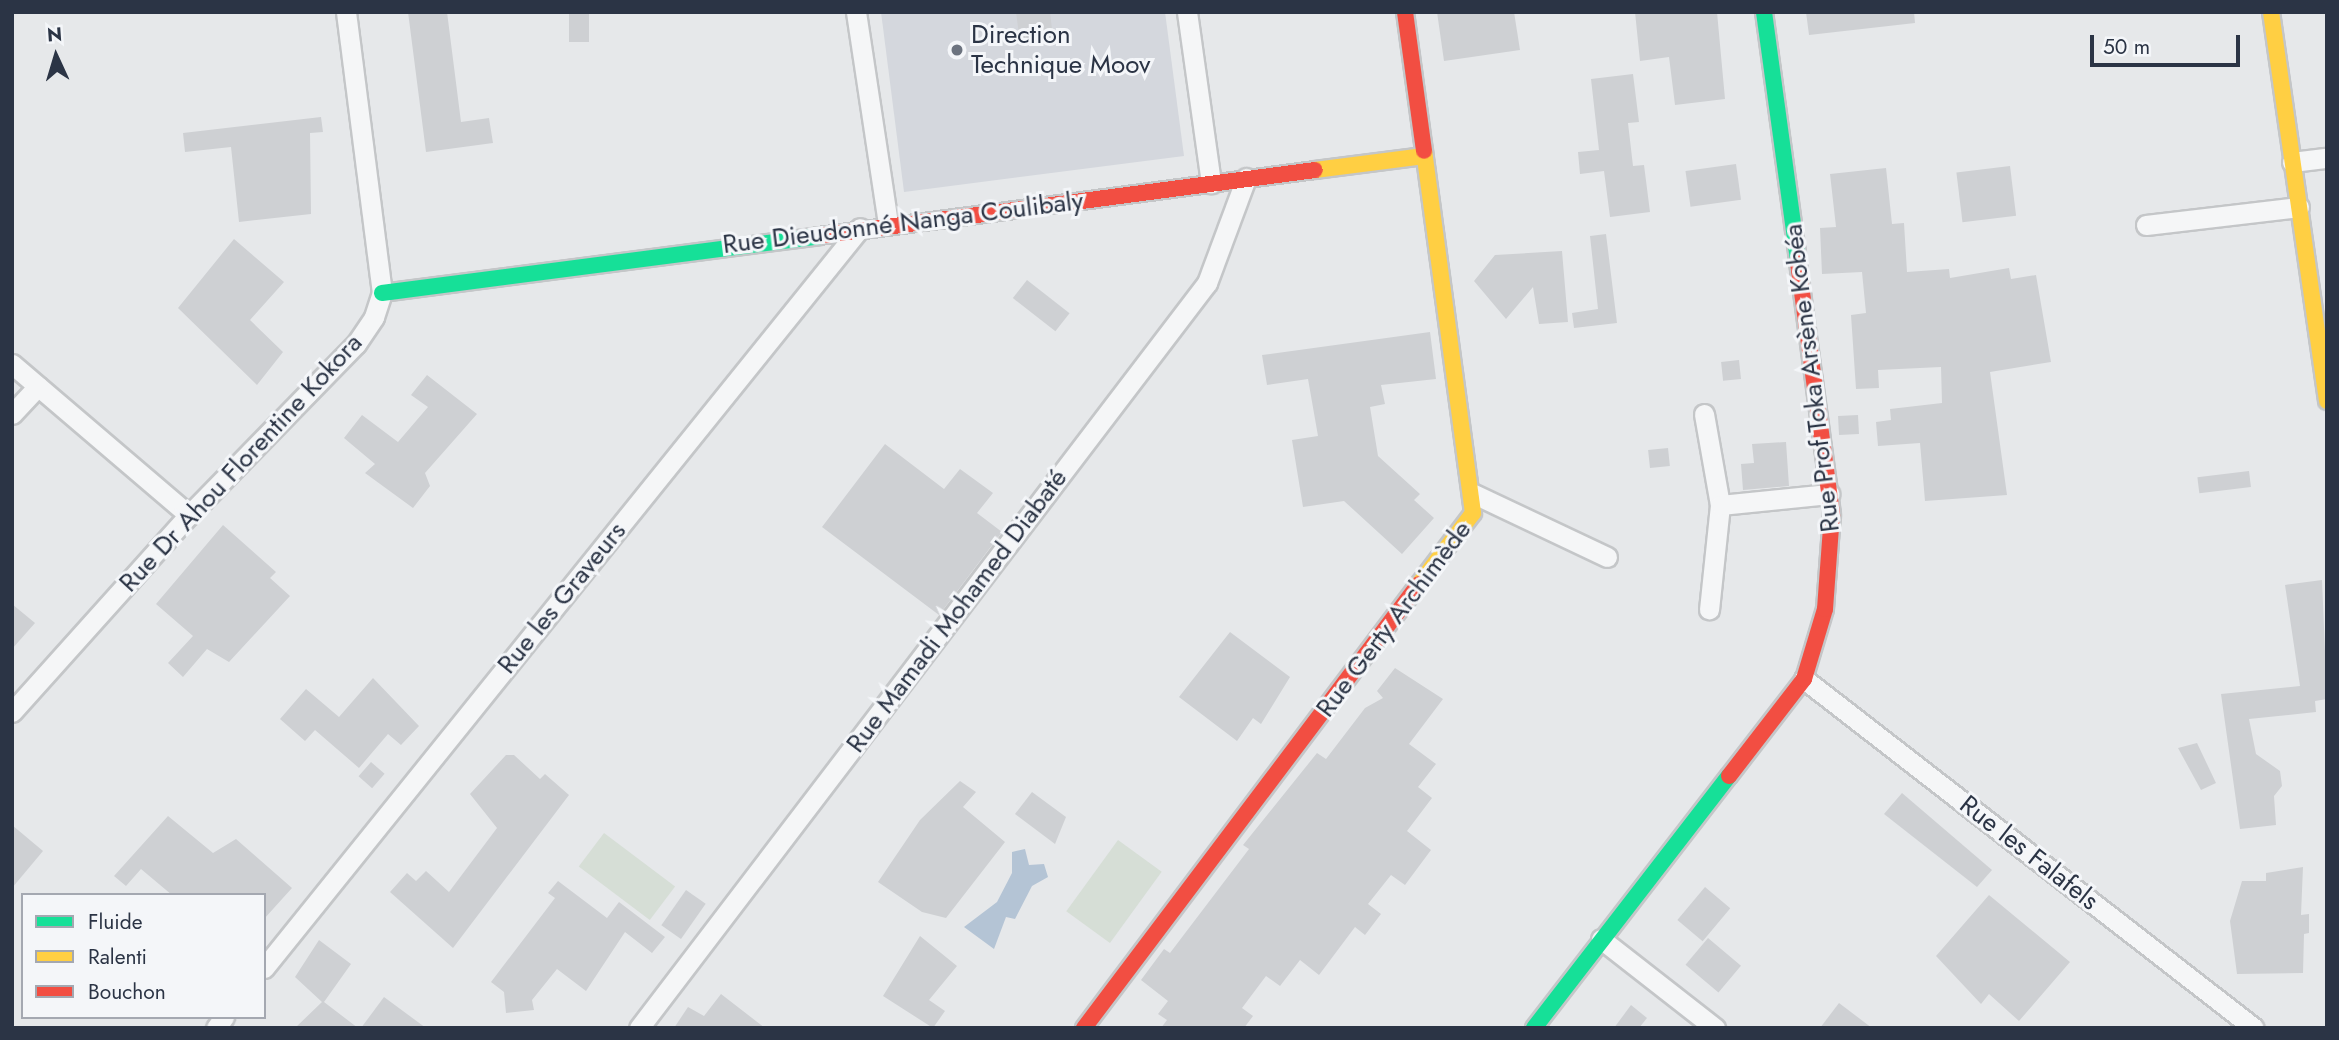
<!DOCTYPE html>
<html>
<head>
<meta charset="utf-8">
<style>
  body { margin:0 }
  #map { position:relative; width:2339px; height:1040px; overflow:hidden; background:#e6e8ea; font-family:Jost,sans-serif }
  div>[style] { position:absolute }
  [style*='--x'] { left:calc(var(--x)*1px); top:calc(var(--y)*1px); width:calc(var(--w)*1px); rotate:calc(var(--a)*1deg) }
  .built>* { inset:0; background:#d4d7dd }
  .green>* { inset:0; background:#d6ded6; transform-origin:0 0 }
  .water>* { inset:0; background:#b4c4d5 }
  .building>* { inset:0; background:#ced0d3; transform-origin:0 0 }
  .roads { filter:drop-shadow(2px 0 #c4c6c8) drop-shadow(-2px 0 #c4c6c8) drop-shadow(0 2px #c4c6c8) drop-shadow(0 -2px #c4c6c8) }
  .street>* { height:19px; margin:-9.5px; padding:0 9.5px; transform-origin:9.5px; border-radius:9.5px; background:#f5f6f7 }
  .fast>* { height:16px; margin:-8px; padding:0 8px; transform-origin:8px; border-radius:8px; background:#16e098 }
  .slow>* { height:16px; margin:-8px; padding:0 8px; transform-origin:8px; border-radius:8px; background:#ffcf43 }
  .jam>* { height:16px; margin:-8px; padding:0 8px; transform-origin:8px; border-radius:8px; background:#f24e42 }
  .dots>* { width:19px; height:19px; translate:-50% -50%; box-sizing:border-box; border:4px solid #f4f6f9; border-radius:50% }
  span { translate:-50% -50%; white-space:nowrap; text-align:center; line-height:1.15; -webkit-text-stroke:6px #f4f6f9; paint-order:stroke }
  .poi-label { font-size:26px; color:#2b3445 }
  .left { translate:0 -50%; text-align:left }
  .street-label { font-size:26px; color:#2b3445 }
  .frame { position:absolute; inset:0; border:14px solid #2b3445; pointer-events:none }
  .legend { position:absolute; left:21px; top:893px; width:245px; height:126px; box-sizing:border-box; background:#f4f6f9; border:2px solid #a4a8b1; margin:0; padding:9px 12px; list-style:none; font-size:21px; color:#2b3445 }
  .legend li { display:flex; align-items:center; gap:14px; height:35px }
  .legend b { width:35px; border:2px solid #a4a8b1 }
  .north { position:absolute; left:21px; top:21px; width:70px; height:70px; -webkit-text-stroke:5px #f4f6f9; paint-order:stroke; rotate:356deg; font-size:19px; font-weight:700; line-height:28px; text-align:center; color:#2b3445 }
  .north::after { content:''; display:block; margin:auto; width:24px; height:32px; background:#2b3445; clip-path:polygon(50% 0,100% 100%,50% 72%,0 100%) }
  .scale { position:absolute; left:2090px; top:35px; width:150px; height:32px; box-sizing:border-box; border:4px solid #2b3445; border-top:0; padding-left:9px; font-size:21px; line-height:24px; white-space:nowrap; color:#2b3445; -webkit-text-stroke:5px #f4f6f9; paint-order:stroke }
</style>
</head>
<body>
<div id="map">
  <div class="built">
    <div style="clip-path:polygon(881px 12px,1165px 12px,1184px 156px,904px 192px)"></div>
  </div>
  <div class="green">
    <div style="left:604px;top:833px;width:89px;height:42px;rotate:37deg"></div>
    <div style="left:1118px;top:840px;width:54px;height:88px;rotate:36deg"></div>
  </div>
  <div class="water">
    <div style="clip-path:polygon(1025px 849px,1029px 865px,1044px 864px,1048px 877px,1032px 886px,1015px 919px,1006px 917px,994px 949px,964px 927px,997px 902px,1012px 873px,1012px 852px)"></div>
  </div>
  <div class="building">
    <div style="clip-path:polygon(408px 12px,447px 12px,461px 122px,489px 118px,493px 143px,426px 152px)"></div>
    <div style="left:569px;top:12px;width:20px;height:30px"></div>
    <div style="clip-path:polygon(1016px 12px,1050px 12px,1053px 38px,1020px 42px)"></div>
    <div style="clip-path:polygon(1437px 12px,1514px 12px,1520px 50px,1444px 61px)"></div>
    <div style="clip-path:polygon(1635px 12px,1717px 12px,1725px 99px,1675px 105px,1669px 57px,1640px 61px)"></div>
    <div style="clip-path:polygon(1806px 12px,1914px 12px,1915px 23px,1809px 35px)"></div>
    <div style="clip-path:polygon(1633px 74px,1639px 122px,1628px 123px,1633px 166px,1644px 165px,1650px 212px,1610px 217px,1604px 171px,1580px 174px,1578px 152px,1599px 150px,1591px 79px)"></div>
    <div style="clip-path:polygon(321px 117px,323px 132px,310px 133px,311px 214px,239px 222px,231px 147px,185px 152px,183px 133px)"></div>
    <div style="left:1736px;top:164px;width:36px;height:51px;rotate:82deg"></div>
    <div style="left:2010px;top:166px;width:50px;height:54px;rotate:83deg"></div>
    <div style="clip-path:polygon(1886px 168px,1892px 224px,1904px 223px,1907px 272px,1949px 269px,1950px 278px,2009px 268px,2011px 279px,2036px 275px,2051px 362px,1990px 372px,2007px 495px,1925px 501px,1920px 443px,1878px 446px,1876px 422px,1891px 420px,1890px 409px,1942px 403px,1941px 367px,1878px 370px,1879px 388px,1856px 389px,1851px 315px,1866px 313px,1862px 272px,1822px 274px,1820px 228px,1836px 227px,1830px 174px)"></div>
    <div style="clip-path:polygon(1606px 234px,1617px 323px,1574px 328px,1572px 313px,1598px 309px,1590px 236px)"></div>
    <div style="clip-path:polygon(234px 239px,284px 282px,250px 320px,283px 352px,257px 385px,178px 308px)"></div>
    <div style="clip-path:polygon(1562px 251px,1568px 322px,1539px 324px,1533px 287px,1506px 319px,1474px 281px,1495px 255px)"></div>
    <div style="left:1027px;top:280px;width:54px;height:23px;rotate:38deg"></div>
    <div style="clip-path:polygon(1430px 332px,1436px 379px,1381px 385px,1385px 404px,1370px 407px,1378px 456px,1420px 494px,1414px 500px,1434px 518px,1402px 554px,1344px 501px,1303px 507px,1292px 440px,1318px 436px,1308px 379px,1267px 385px,1262px 355px)"></div>
    <div style="left:1739px;top:360px;width:19px;height:18px;rotate:84deg"></div>
    <div style="clip-path:polygon(427px 375px,477px 414px,425px 473px,430px 486px,413px 508px,365px 473px,375px 464px,344px 438px,362px 415px,398px 442px,428px 407px,411px 395px)"></div>
    <div style="left:1858px;top:415px;width:19px;height:20px;rotate:87deg"></div>
    <div style="clip-path:polygon(1786px 442px,1789px 486px,1743px 490px,1741px 464px,1754px 463px,1752px 444px)"></div>
    <div style="clip-path:polygon(885px 444px,944px 489px,960px 469px,993px 493px,977px 513px,1002px 532px,939px 615px,822px 527px)"></div>
    <div style="left:1668px;top:448px;width:18px;height:20px;rotate:84deg"></div>
    <div style="left:2249px;top:471px;width:16px;height:52px;rotate:83deg"></div>
    <div style="clip-path:polygon(223px 525px,276px 572px,270px 578px,290px 596px,229px 662px,207px 649px,183px 677px,168px 663px,193px 636px,156px 604px)"></div>
    <div style="clip-path:polygon(2322px 580px,2327px 699px,2315px 701px,2316px 712px,2249px 719px,2256px 754px,2280px 771px,2282px 786px,2274px 796px,2276px 825px,2240px 829px,2221px 694px,2300px 686px,2285px 585px)"></div>
    <div style="clip-path:polygon(12px 604px,35px 623px,12px 649px)"></div>
    <div style="clip-path:polygon(1230px 632px,1290px 677px,1261px 724px,1253px 718px,1237px 741px,1179px 697px)"></div>
    <div style="clip-path:polygon(1395px 668px,1443px 699px,1409px 744px,1436px 764px,1418px 787px,1432px 798px,1407px 831px,1431px 850px,1405px 885px,1391px 875px,1368px 904px,1381px 914px,1365px 935px,1355px 927px,1319px 975px,1300px 960px,1280px 986px,1266px 976px,1242px 1008px,1253px 1016px,1244px 1028px,1161px 1028px,1167px 1020px,1158px 1014px,1168px 1001px,1141px 980px,1164px 949px,1170px 953px,1249px 849px,1243px 845px,1317px 753px,1326px 759px,1365px 708px,1383px 698px,1377px 691px)"></div>
    <div style="clip-path:polygon(373px 678px,419px 726px,401px 745px,388px 734px,359px 768px,315px 730px,305px 741px,280px 719px,306px 689px,339px 717px)"></div>
    <div style="clip-path:polygon(2197px 743px,2216px 783px,2201px 790px,2178px 748px)"></div>
    <div style="clip-path:polygon(506px 755px,514px 755px,540px 779px,545px 774px,569px 795px,453px 948px,390px 892px,407px 873px,416px 881px,426px 871px,449px 892px,497px 828px,470px 794px)"></div>
    <div style="left:371px;top:762px;width:18px;height:19px;rotate:41deg"></div>
    <div style="clip-path:polygon(960px 781px,976px 792px,963px 807px,1005px 842px,946px 918px,922px 912px,878px 882px,920px 820px)"></div>
    <div style="clip-path:polygon(1032px 792px,1066px 817px,1055px 844px,1015px 814px)"></div>
    <div style="clip-path:polygon(1902px 793px,1992px 870px,1977px 887px,1884px 814px)"></div>
    <div style="clip-path:polygon(168px 816px,213px 853px,236px 839px,292px 888px,264px 919px,264px 895px,172px 895px,141px 869px,126px 886px,114px 876px)"></div>
    <div style="clip-path:polygon(12px 825px,43px 851px,12px 888px)"></div>
    <div style="clip-path:polygon(2303px 867px,2301px 915px,2309px 914px,2309px 933px,2304px 934px,2303px 973px,2237px 974px,2230px 921px,2242px 881px,2266px 881px,2266px 873px)"></div>
    <div style="clip-path:polygon(558px 881px,607px 918px,619px 902px,665px 937px,652px 953px,625px 932px,586px 991px,557px 969px,532px 1000px,534px 1010px,506px 1013px,504px 992px,491px 982px,555px 898px,548px 893px)"></div>
    <div style="left:1705px;top:887px;width:33px;height:43px;rotate:40deg"></div>
    <div style="left:686px;top:890px;width:24px;height:43px;rotate:35deg"></div>
    <div style="clip-path:polygon(1989px 895px,2070px 962px,2019px 1021px,1989px 994px,1981px 1004px,1936px 956px)"></div>
    <div style="clip-path:polygon(920px 936px,957px 966px,929px 1000px,945px 1011px,933px 1028px,883px 996px)"></div>
    <div style="left:1708px;top:938px;width:43px;height:35px;rotate:40deg"></div>
    <div style="clip-path:polygon(319px 940px,351px 964px,324px 1002px,358px 1028px,295px 1028px,322px 1002px,295px 977px)"></div>
    <div style="clip-path:polygon(721px 994px,765px 1028px,674px 1028px,688px 1007px,704px 1016px)"></div>
    <div style="clip-path:polygon(384px 997px,426px 1028px,361px 1028px)"></div>
    <div style="clip-path:polygon(1839px 1003px,1872px 1028px,1820px 1028px)"></div>
    <div style="clip-path:polygon(1631px 1005px,1647px 1018px,1639px 1028px,1614px 1028px)"></div>
  </div>
  <div class="roads">
    <div class="street">
      <div style="--x:856;--y:12;--w:214;--a:81.4"></div>
      <div style="--x:1187;--y:12;--w:173;--a:82"></div>
      <div style="--x:2292;--y:162;--w:35;--a:-7"></div>
      <div style="--x:2146;--y:225;--w:154;--a:-6.7"></div>
      <div style="--x:12;--y:364;--w:233;--a:40.5"></div>
      <div style="--x:12;--y:414;--w:38;--a:-47"></div>
      <div style="--x:1704;--y:414;--w:92;--a:80"></div>
      <div style="--x:1720;--y:505;--w:105;--a:96"></div>
      <div style="--x:1474;--y:494;--w:147;--a:25.3"></div>
      <div style="--x:1720;--y:505;--w:110;--a:-5.8"></div>
      <div style="--x:1804;--y:679;--w:569;--a:37.8"></div>
      <div style="--x:12;--y:712;--w:265;--a:-48.1"></div>
      <div style="--x:189;--y:515;--w:239;--a:-45.7"></div>
      <div style="--x:356;--y:344;--w:32;--a:-56"></div>
      <div style="--x:374;--y:317;--w:25;--a:-72"></div>
      <div style="--x:382;--y:293;--w:283;--a:-97.3"></div>
      <div style="--x:1601;--y:939;--w:145;--a:38"></div>
      <div style="--x:264;--y:968;--w:950;--a:-51.15"></div>
      <div style="--x:216;--y:1028;--w:14;--a:-54"></div>
      <div style="--x:639;--y:1028;--w:937;--a:-52.68"></div>
      <div style="--x:1207;--y:283;--w:112;--a:-69.6"></div>
    </div>
    <div class="fast">
      <div style="--x:1764;--y:12;--w:251;--a:82.2"></div>
      <div style="--x:382;--y:293;--w:441;--a:-7.4"></div>
      <div style="--x:1534;--y:1028;--w:319;--a:-52.3"></div>
    </div>
    <div class="slow">
      <div style="--x:2271;--y:12;--w:393;--a:81.8"></div>
      <div style="--x:1315;--y:170;--w:110;--a:-7.3"></div>
      <div style="--x:1419;--y:584;--w:89;--a:-52.7"></div>
      <div style="--x:1473;--y:513;--w:365;--a:-97.7"></div>
    </div>
    <div class="jam">
      <div style="--x:1405;--y:12;--w:140;--a:82.2"></div>
      <div style="--x:819;--y:236;--w:500;--a:-7.58"></div>
      <div style="--x:1729;--y:776;--w:123;--a:-52.3"></div>
      <div style="--x:1804;--y:679;--w:73;--a:-73.3"></div>
      <div style="--x:1825;--y:609;--w:95;--a:-85.8"></div>
      <div style="--x:1832;--y:514;--w:255;--a:-97.7"></div>
      <div style="--x:1084;--y:1028;--w:556;--a:-52.97"></div>
    </div>
  </div>
  <div class="dots">
    <div style="left:957px;top:50px;background:#6c737f"></div>
  </div>
  <div class="poi-label">
    <span class="left" style="left:971px;top:50px">Direction<br>Technique Moov</span>
  </div>
  <div class="street-label">
    <span style="left:903px;top:223px;rotate:-7deg">Rue Dieudonné Nanga Coulibaly</span>
    <span style="left:1812px;top:378px;rotate:-97deg">Rue Prof Toka Arsène Kobéa</span>
    <span style="left:241px;top:463px;rotate:-47deg">Rue Dr Ahou Florentine Kokora</span>
    <span style="left:562px;top:598px;rotate:-51deg">Rue les Graveurs</span>
    <span style="left:957px;top:611px;rotate:-53deg">Rue Mamadi Mohamed Diabaté</span>
    <span style="left:1394px;top:619px;rotate:-53deg">Rue Gerty Archimède</span>
    <span style="left:2029px;top:853px;rotate:38deg">Rue les Falafels</span>
  </div>
  <div class="frame"></div>
  <ul class="legend">
  <li><b style="height:9px;background:#16e098"></b>Fluide</li>
  <li><b style="height:9px;background:#ffcf43"></b>Ralenti</li>
  <li><b style="height:9px;background:#f24e42"></b>Bouchon</li>
  </ul>
  <div class="north">N</div>
  <div class="scale">50 m</div>
</div>
</body>
</html>
